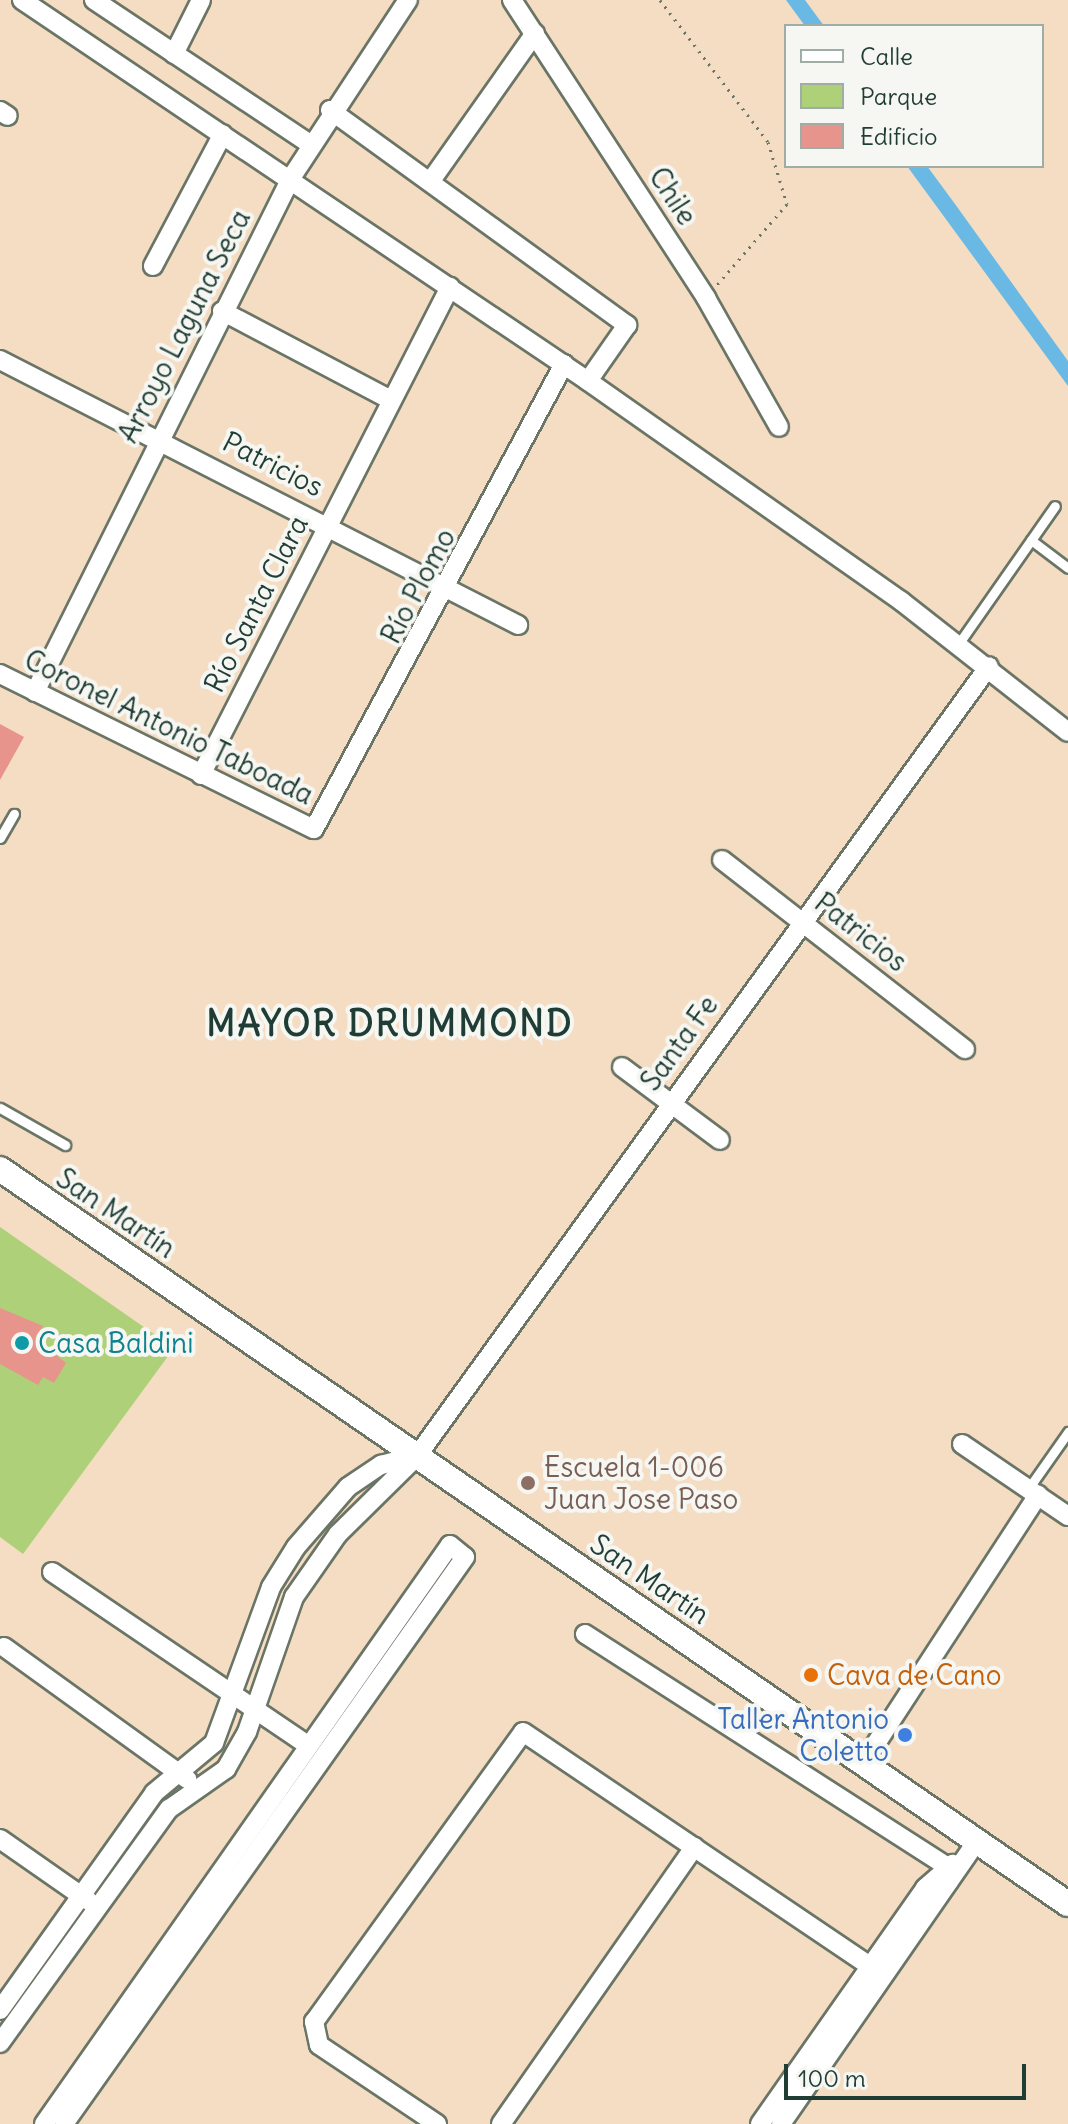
<!DOCTYPE html>
<html>
<head>
<meta charset="utf-8">
<style>
  body { margin:0 }
  #map { position:relative; width:1068px; height:2124px; overflow:hidden; background:#f4ddc3; font-family:Delius,sans-serif }
  div>[style] { position:absolute }
  [style*='--x'] { left:calc(var(--x)*1px); top:calc(var(--y)*1px); width:calc(var(--w)*1px); rotate:calc(var(--a)*1deg) }
  .green>* { inset:0; background:#aed078 }
  .water>* { inset:0; background:#69b9e4 }
  .building>* { inset:0; background:#e7948d }
  .path>* { height:3px; margin-top:-1.5px; transform-origin:0; background:repeating-linear-gradient(90deg,#6a7566 0 2px,transparent 0 8px) }
  .roads { filter:drop-shadow(2px 0 #6a7566) drop-shadow(-2px 0 #6a7566) drop-shadow(0 2px #6a7566) drop-shadow(0 -2px #6a7566) }
  .lane>* { height:9px; margin:-4.5px; padding:0 4.5px; transform-origin:4.5px; border-radius:4.5px; background:#fff }
  .street>* { height:18px; margin:-9px; padding:0 9px; transform-origin:9px; border-radius:9px; background:#fff }
  .secondary>* { height:24px; margin:-12px; padding:0 12px; transform-origin:12px; border-radius:12px; background:#fff }
  .dots>* { width:22px; height:22px; translate:-50% -50%; box-sizing:border-box; border:4px solid #f6f6f2; border-radius:50% }
  span { translate:-50% -50%; white-space:nowrap; text-align:center; line-height:1.15; -webkit-text-stroke:8px #f6f6f2; paint-order:stroke }
  .street-label { font-size:28px; color:#1f3d34 }
  .culture-label { font-size:28px; color:#0d838f }
  .left { translate:0 -50%; text-align:left }
  .education-label { font-size:28px; color:#785e54 }
  .food-label { font-size:28px; color:#c56008 }
  .shop-label { font-size:28px; color:#366cbe }
  .right { translate:-100% -50%; text-align:right }
  .district-label { font-size:36px; color:#1f3d34; font-weight:700; letter-spacing:2px }
  .legend { position:absolute; left:784px; top:24px; width:260px; height:144px; box-sizing:border-box; background:#f6f6f2; border:2px solid #a0aca6; margin:0; padding:10px 14px; list-style:none; font-size:24px; color:#1f3d34 }
  .legend li { display:flex; align-items:center; gap:16px; height:40px }
  .legend b { width:40px; border:2px solid #a0aca6 }
  .scale { position:absolute; left:784px; top:2064px; width:242px; height:36px; box-sizing:border-box; border:4px solid #1f3d34; border-top:0; padding-left:10px; font-size:24px; line-height:28px; white-space:nowrap; color:#1f3d34; -webkit-text-stroke:6px #f6f6f2; paint-order:stroke }
</style>
</head>
<body>
<div id="map">
  <div class="green">
    <div style="clip-path:polygon(0 1227px,174px 1348px,23px 1554px,0 1537px)"></div>
  </div>
  <div class="water">
    <div style="clip-path:polygon(786px 0,805px 0,824px 26px,805px 26px)"></div>
    <div style="clip-path:polygon(907px 166px,927px 166px,955px 204px,1068px 361px,1068px 386px)"></div>
  </div>
  <div class="building">
    <div style="clip-path:polygon(0 724px,24px 737px,0 780px)"></div>
    <div style="clip-path:polygon(0 1308px,43px 1326px,35px 1338px,66px 1363px,54px 1383px,43px 1377px,38px 1385px,0 1364px)"></div>
  </div>
  <div class="path">
    <div style="--x:660;--y:0;--w:178;--a:52.7"></div>
    <div style="--x:768;--y:142;--w:65;--a:73"></div>
    <div style="--x:787;--y:204;--w:108;--a:130.9"></div>
  </div>
  <div class="roads">
    <div class="lane">
      <div style="--x:1031;--y:540;--w:46;--a:37.1"></div>
      <div style="--x:959;--y:643;--w:167;--a:-55"></div>
      <div style="--x:0;--y:838;--w:28;--a:-60"></div>
      <div style="--x:0;--y:1108;--w:75;--a:29.6"></div>
      <div style="--x:1028;--y:1489;--w:70;--a:-54.9"></div>
    </div>
    <div class="street">
      <div style="--x:22;--y:0;--w:682;--a:33.95"></div>
      <div style="--x:588;--y:381;--w:383;--a:35.1"></div>
      <div style="--x:901;--y:601;--w:212;--a:38.1"></div>
      <div style="--x:94;--y:0;--w:260;--a:33.7"></div>
      <div style="--x:512;--y:0;--w:356;--a:56.9"></div>
      <div style="--x:706;--y:298;--w:148;--a:60.5"></div>
      <div style="--x:174;--y:54;--w:60;--a:-63.4"></div>
      <div style="--x:330;--y:110;--w:367;--a:35.9"></div>
      <div style="--x:627;--y:325;--w:68;--a:124.9"></div>
      <div style="--x:0;--y:111;--w:9;--a:32"></div>
      <div style="--x:430;--y:182;--w:182;--a:-54.8"></div>
      <div style="--x:153;--y:266;--w:149;--a:-62.1"></div>
      <div style="--x:222;--y:311;--w:191;--a:27.8"></div>
      <div style="--x:0;--y:360;--w:582;--a:27.09"></div>
      <div style="--x:0;--y:674;--w:350;--a:26.3"></div>
      <div style="--x:314;--y:829;--w:528;--a:-61.74"></div>
      <div style="--x:35;--y:692;--w:574;--a:-63.52"></div>
      <div style="--x:291;--y:178;--w:213;--a:-56.7"></div>
      <div style="--x:201;--y:775;--w:548;--a:-62.97"></div>
      <div style="--x:722;--y:860;--w:308;--a:37.9"></div>
      <div style="--x:622;--y:1067;--w:122;--a:36.7"></div>
      <div style="--x:962;--y:1444;--w:128;--a:34.2"></div>
      <div style="--x:52;--y:1572;--w:310;--a:34.1"></div>
      <div style="--x:585;--y:1634;--w:428;--a:32.7"></div>
      <div style="--x:945;--y:1865;--w:17;--a:77"></div>
      <div style="--x:4;--y:1647;--w:226;--a:35.8"></div>
      <div style="--x:864;--y:1762;--w:319;--a:-56.9"></div>
      <div style="--x:0;--y:1839;--w:108;--a:34.9"></div>
      <div style="--x:0;--y:2010;--w:266;--a:-54.6"></div>
      <div style="--x:154;--y:1793;--w:78;--a:-39.8"></div>
      <div style="--x:214;--y:1743;--w:166;--a:-69.9"></div>
      <div style="--x:271;--y:1587;--w:47;--a:-58"></div>
      <div style="--x:296;--y:1547;--w:79;--a:-49.1"></div>
      <div style="--x:348;--y:1487;--w:40;--a:-34"></div>
      <div style="--x:381;--y:1465;--w:34;--a:-15"></div>
      <div style="--x:0;--y:2043;--w:289;--a:-54.2"></div>
      <div style="--x:169;--y:1809;--w:70;--a:-35.1"></div>
      <div style="--x:226;--y:1769;--w:43;--a:-60.4"></div>
      <div style="--x:247;--y:1732;--w:143;--a:-70.8"></div>
      <div style="--x:294;--y:1597;--w:77;--a:-55.1"></div>
      <div style="--x:338;--y:1534;--w:111;--a:-44.6"></div>
      <div style="--x:417;--y:1456;--w:975;--a:-54.09"></div>
      <div style="--x:44;--y:2124;--w:707;--a:-54.96"></div>
      <div style="--x:450;--y:1545;--w:19;--a:39"></div>
      <div style="--x:465;--y:1557;--w:694;--a:125.27"></div>
      <div style="--x:437;--y:2124;--w:142;--a:-146.2"></div>
      <div style="--x:319;--y:2045;--w:24;--a:-102"></div>
      <div style="--x:314;--y:2022;--w:357;--a:-54.2"></div>
      <div style="--x:523;--y:1732;--w:434;--a:34"></div>
      <div style="--x:501;--y:2124;--w:338;--a:-55.1"></div>
      <div style="--x:760;--y:2124;--w:288;--a:-55"></div>
      <div style="--x:925;--y:1888;--w:37;--a:-41"></div>
      <div style="--x:781;--y:2124;--w:346;--a:-55.3"></div>
    </div>
    <div class="secondary">
      <div style="--x:0;--y:1169;--w:1296;--a:34.54"></div>
    </div>
  </div>
  <div class="dots">
    <div style="left:22px;top:1343px;background:#0f9aa8"></div>
    <div style="left:528px;top:1483px;background:#8d6e63"></div>
    <div style="left:811px;top:1675px;background:#e8710a"></div>
    <div style="left:905px;top:1735px;background:#3f7fe0"></div>
  </div>
  <div class="street-label">
    <span style="left:673px;top:196px;rotate:57deg">Chile</span>
    <span style="left:184px;top:326px;rotate:-63deg">Arroyo Laguna Seca</span>
    <span style="left:273px;top:464px;rotate:27deg">Patricios</span>
    <span style="left:418px;top:586px;rotate:-62deg">Río Plomo</span>
    <span style="left:256px;top:604px;rotate:-63deg">Río Santa Clara</span>
    <span style="left:169px;top:727px;rotate:26deg">Coronel Antonio Taboada</span>
    <span style="left:861px;top:932px;rotate:38deg">Patricios</span>
    <span style="left:679px;top:1043px;rotate:-54deg">Santa Fe</span>
    <span style="left:116px;top:1213px;rotate:34deg">San Martín</span>
    <span style="left:650px;top:1579px;rotate:34deg">San Martín</span>
  </div>
  <div class="culture-label">
    <span class="left" style="left:38px;top:1343px">Casa Baldini</span>
  </div>
  <div class="education-label">
    <span class="left" style="left:544px;top:1483px">Escuela 1-006<br>Juan Jose Paso</span>
  </div>
  <div class="food-label">
    <span class="left" style="left:827px;top:1675px">Cava de Cano</span>
  </div>
  <div class="shop-label">
    <span class="right" style="left:889px;top:1735px">Taller Antonio<br>Coletto</span>
  </div>
  <div class="district-label">
    <span style="left:390px;top:1024px">MAYOR DRUMMOND</span>
  </div>
  <ul class="legend">
  <li><b style="height:10px;background:#fff"></b>Calle</li>
  <li><b style="height:22px;background:#aed078"></b>Parque</li>
  <li><b style="height:22px;background:#e7948d"></b>Edificio</li>
  </ul>
  <div class="scale">100 m</div>
</div>
</body>
</html>
